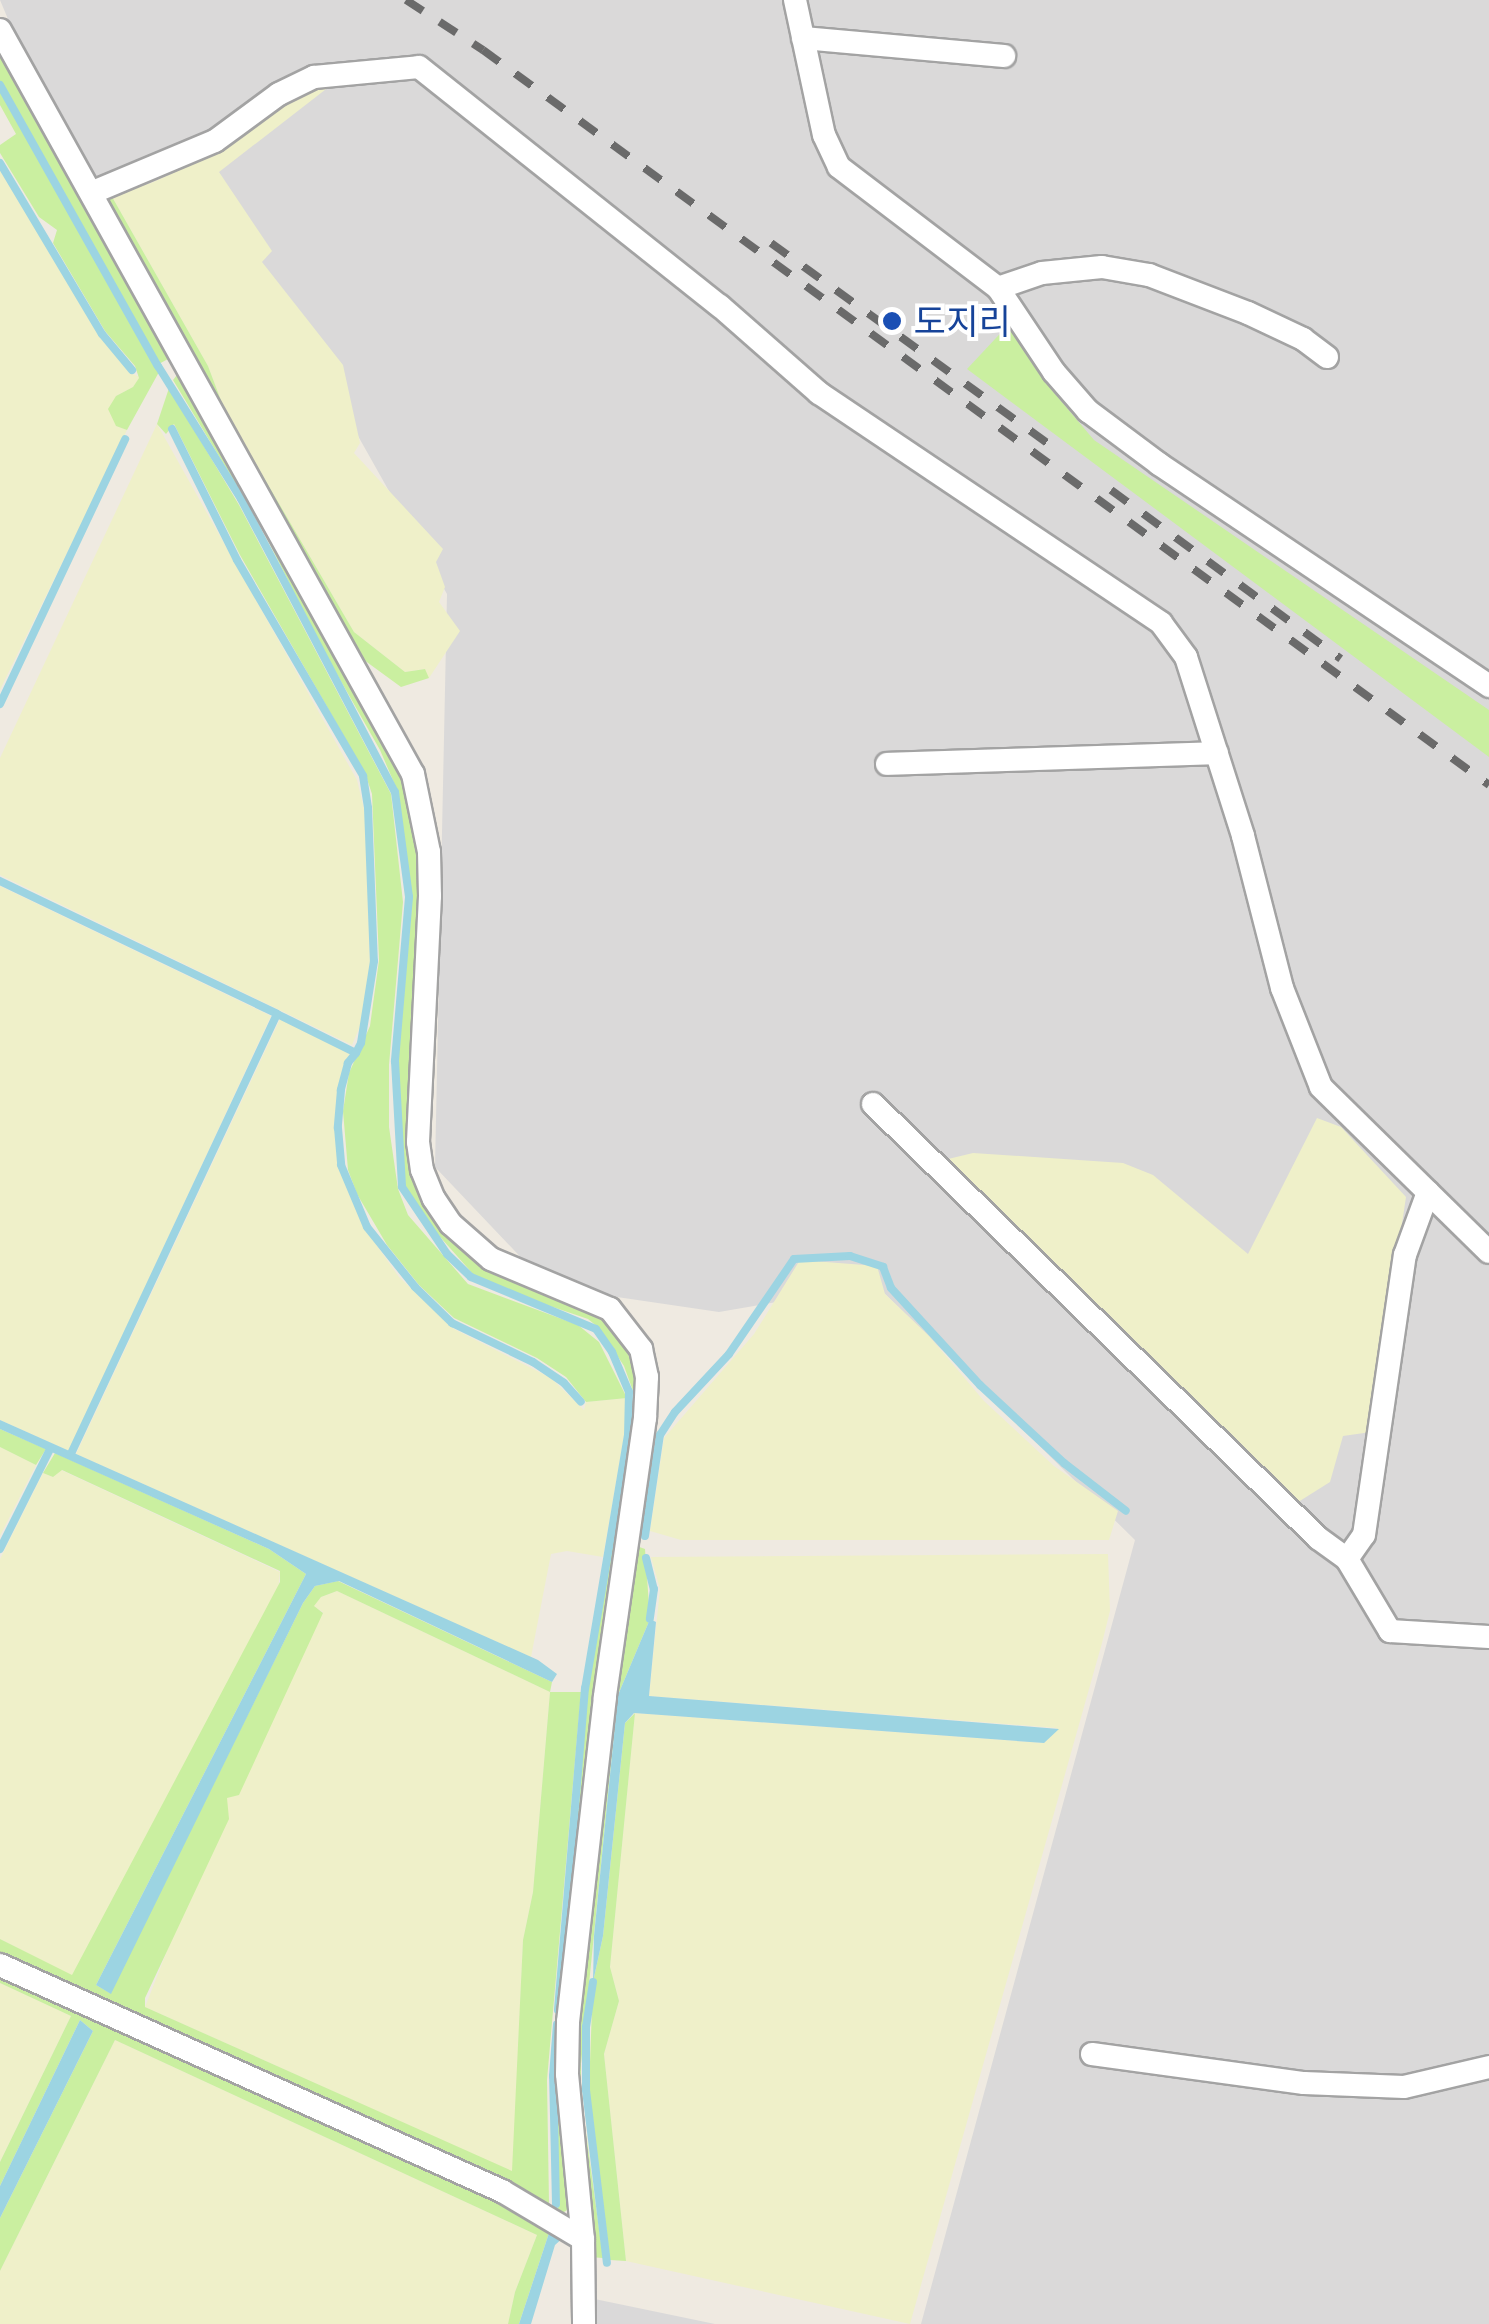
<!DOCTYPE html>
<html>
<head>
<meta charset="utf-8">
<style>
  body { margin:0 }
  #map { position:relative; width:1489px; height:2324px; overflow:hidden; background:#efeae1; font-family:Manrope,"Noto Sans KR",sans-serif }
  div>[style] { position:absolute }
  [style*='--x'] { left:calc(var(--x)*1px); top:calc(var(--y)*1px); width:calc(var(--w)*1px); rotate:calc(var(--a)*1deg) }
  .residential>* { inset:0; background:#dad9d9 }
  .farmland>* { inset:0; background:#eff0c9 }
  .grass>* { inset:0; background:#caefa0; transform-origin:0 0 }
  .water>* { inset:0; background:#9cd4e2 }
  .stream>* { height:8px; margin:-4px; padding:0 4px; transform-origin:4px; border-radius:4px; background:#9cd4e2 }
  .roads { filter:drop-shadow(2px 0 #a3a3a3) drop-shadow(-2px 0 #a3a3a3) drop-shadow(0 2px #a3a3a3) drop-shadow(0 -2px #a3a3a3) }
  .minor>* { height:22px; margin:-11px; padding:0 11px; transform-origin:11px; border-radius:11px; background:#fff }
  .rail>* { height:8px; margin-top:-4px; transform-origin:0; background:repeating-linear-gradient(90deg,#6a6a6a 0 20px,transparent 0 40px) }
  .dots>* { width:28px; height:28px; translate:-50% -50%; box-sizing:border-box; border:5px solid #fff; border-radius:50% }
  span { translate:-50% -50%; white-space:nowrap; text-align:center; line-height:1.15; -webkit-text-stroke:8px #fff; paint-order:stroke }
  .transit-label { font-size:35px; color:#164399 }
  .left { translate:0 -50%; text-align:left }
</style>
</head>
<body>
<div id="map">
  <div class="residential">
    <div style="clip-path:polygon(0 0,1489px 0,1489px 2324px,921px 2324px,1135px 1540px,876px 1285px,719px 1312px,549px 1287px,435px 1167px,447px 594px,206px 166px,82px 195px)"></div>
    <div style="clip-path:polygon(585px 2297px,715px 2324px,572px 2324px)"></div>
  </div>
  <div class="farmland">
    <div style="clip-path:polygon(315px 86px,330px 86px,219px 172px,272px 251px,262px 262px,343px 365px,360px 443px,354px 453px,443px 549px,436px 562px,445px 587px,439px 602px,460px 631px,429px 678px,424px 669px,405px 672px,354px 632px,225px 411px,208px 366px,111px 195px,151px 183px,206px 158px,290px 98px)"></div>
    <div style="clip-path:polygon(0 169px,100px 336px,130px 373px,140px 377px,133px 387px,116px 396px,116px 426px,127px 430px,0 690px)"></div>
    <div style="clip-path:polygon(157px 424px,357px 780px,366px 817px,370px 964px,364px 1017px,352px 1045px,0 875px,0 758px)"></div>
    <div style="clip-path:polygon(0 886px,271px 1016px,69px 1451px,0 1420px)"></div>
    <div style="clip-path:polygon(280px 1019px,350px 1053px,337px 1091px,338px 1162px,363px 1226px,399px 1277px,454px 1329px,551px 1378px,584px 1410px,586px 1402px,627px 1398px,627px 1419px,603px 1557px,567px 1551px,551px 1554px,531px 1657px,76px 1454px)"></div>
    <div style="clip-path:polygon(1317px 1118px,1341px 1127px,1406px 1197px,1371px 1432px,1343px 1436px,1330px 1482px,1295px 1504px,944px 1160px,973px 1153px,1123px 1163px,1153px 1175px,1248px 1254px)"></div>
    <div style="clip-path:polygon(800px 1260px,877px 1266px,885px 1294px,929px 1336px,984px 1401px,1054px 1466px,1118px 1511px,1109px 1540px,681px 1540px,650px 1531px,664px 1438px,754px 1334px)"></div>
    <div style="clip-path:polygon(0 1447px,36px 1465px,0 1536px)"></div>
    <div style="clip-path:polygon(61px 1470px,280px 1572px,278px 1592px,72px 1976px,0 1939px,0 1559px,43px 1473px,53px 1477px)"></div>
    <div style="clip-path:polygon(1108px 1554px,1110px 1611px,1102px 1643px,910px 2324px,626px 2261px,604px 2054px,619px 2001px,610px 1967px,635px 1713px,1044px 1743px,1057px 1728px,649px 1696px,660px 1589px,651px 1557px)"></div>
    <div style="clip-path:polygon(337px 1591px,550px 1692px,533px 1892px,523px 1940px,513px 2172px,145px 2007px,227px 1798px,323px 1612px,313px 1606px,321px 1597px)"></div>
    <div style="clip-path:polygon(0 1983px,71px 2016px,0 2162px)"></div>
    <div style="clip-path:polygon(115px 2040px,537px 2235px,515px 2292px,508px 2324px,0 2324px,0 2271px)"></div>
  </div>
  <div class="grass">
    <div style="left:0;top:52px;width:350px;height:21px;rotate:61deg"></div>
    <div style="clip-path:polygon(0 93px,159px 372px,127px 430px,116px 426px,108px 409px,116px 396px,133px 387px,139px 378px,135px 366px,105px 331px,53px 243px,57px 230px,39px 217px,0 153px,0 145px,16px 134px,0 105px)"></div>
    <div style="clip-path:polygon(111px 195px,208px 366px,225px 411px,354px 632px,405px 672px,425px 669px,429px 678px,401px 687px,364px 660px,311px 575px,102px 199px)"></div>
    <div style="clip-path:polygon(1010px 323px,1050px 388px,1094px 440px,1489px 710px,1489px 757px,967px 369px)"></div>
    <div style="clip-path:polygon(evenodd,177px 375px,182px 375px,400px 756px,426px 877px,410px 1135px,454px 1241px,475px 1261px,594px 1310px,623px 1340px,636px 1376px,639px 1392px,570px 1964px,571px 2192px,567px 2210px,558px 2216px,0 1957px,0 1939px,72px 1975px,280px 1582px,280px 1571px,62px 1470px,53px 1477px,43px 1473px,55px 1453px,269px 1549px,306px 1574px,96px 1985px,110px 1993px,303px 1603px,315px 1586px,338px 1581px,552px 1682px,550px 1692px,581px 1692px,547px 2080px,549px 2203px,558px 2214px,556px 2076px,588px 1689px,634px 1417px,633px 1391px,624px 1366px,599px 1328px,588px 1319px,509px 1292px,473px 1274px,426px 1221px,405px 1186px,399px 1140px,398px 1059px,412px 904px,398px 792px,380px 750px,321px 646px,258px 521px,173px 380px,177px 375px,337px 1591px,550px 1692px,533px 1892px,523px 1940px,512px 2171px,145px 2007px,145px 1998px,229px 1819px,227px 1798px,239px 1795px,323px 1613px,314px 1606px,321px 1597px,337px 1591px)"></div>
    <div style="clip-path:polygon(169px 388px,239px 505px,391px 794px,403px 902px,389px 1065px,389px 1127px,398px 1189px,408px 1215px,468px 1284px,578px 1325px,599px 1342px,627px 1398px,586px 1402px,566px 1377px,537px 1358px,454px 1318px,419px 1285px,387px 1245px,357px 1194px,348px 1170px,343px 1111px,349px 1073px,370px 1026px,379px 960px,372px 794px,365px 773px,240px 555px,174px 424px,166px 434px,157px 424px)"></div>
    <div style="clip-path:polygon(0 1429px,46px 1449px,36px 1465px,0 1447px)"></div>
    <div style="clip-path:polygon(631px 1544px,645px 1549px,650px 1619px,618px 1695px,581px 2064px,581px 2096px,603px 2258px,589px 2257px,572px 2075px)"></div>
    <div style="clip-path:polygon(635px 1713px,610px 1967px,619px 2001px,604px 2054px,626px 2261px,610px 2260px,589px 2089px,593px 1982px,603px 1936px,625px 1723px)"></div>
    <div style="clip-path:polygon(0 1970px,559px 2231px,549px 2233px,519px 2324px,508px 2324px,515px 2292px,537px 2235px,115px 2040px,0 2271px,0 2218px,93px 2031px,80px 2020px,0 2186px,0 2162px,71px 2016px,0 1983px)"></div>
  </div>
  <div class="water">
    <div style="clip-path:polygon(0 1420px,538px 1660px,557px 1674px,552px 1682px,339px 1581px,315px 1586px,303px 1603px,111px 1994px,96px 1985px,306px 1574px,269px 1549px,0 1429px)"></div>
    <div style="clip-path:polygon(650px 1619px,656px 1622px,649px 1696px,1059px 1729px,1044px 1743px,634px 1713px,625px 1723px,603px 1936px,593px 1982px,594px 1936px,618px 1695px)"></div>
    <div style="clip-path:polygon(80px 2020px,93px 2031px,0 2218px,0 2186px)"></div>
    <div style="clip-path:polygon(559px 2231px,565px 2236px,555px 2245px,531px 2324px,519px 2324px,549px 2233px)"></div>
  </div>
  <div class="stream">
    <div style="--x:0;--y:85;--w:322;--a:60.7"></div>
    <div style="--x:158;--y:366;--w:157;--a:58"></div>
    <div style="--x:241;--y:499;--w:331;--a:62.3"></div>
    <div style="--x:395;--y:792;--w:106;--a:82.4"></div>
    <div style="--x:409;--y:897;--w:165;--a:94.9"></div>
    <div style="--x:395;--y:1061;--w:126;--a:86.8"></div>
    <div style="--x:402;--y:1187;--w:81;--a:56.1"></div>
    <div style="--x:447;--y:1254;--w:33;--a:44"></div>
    <div style="--x:471;--y:1277;--w:135;--a:22.6"></div>
    <div style="--x:596;--y:1329;--w:28;--a:55"></div>
    <div style="--x:612;--y:1352;--w:43;--a:67"></div>
    <div style="--x:629;--y:1392;--w:43;--a:91.3"></div>
    <div style="--x:628;--y:1435;--w:257;--a:99.6"></div>
    <div style="--x:585;--y:1688;--w:323;--a:94.8"></div>
    <div style="--x:0;--y:163;--w:199;--a:59.2"></div>
    <div style="--x:102;--y:334;--w:47;--a:50.2"></div>
    <div style="--x:172;--y:429;--w:146;--a:63.6"></div>
    <div style="--x:237;--y:560;--w:250;--a:59.7"></div>
    <div style="--x:363;--y:776;--w:32;--a:81"></div>
    <div style="--x:368;--y:808;--w:153;--a:87.8"></div>
    <div style="--x:374;--y:961;--w:83;--a:99"></div>
    <div style="--x:361;--y:1043;--w:11;--a:117"></div>
    <div style="--x:356;--y:1053;--w:88;--a:-153.7"></div>
    <div style="--x:0;--y:704;--w:293;--a:-64.7"></div>
    <div style="--x:0;--y:881;--w:307;--a:25.6"></div>
    <div style="--x:277;--y:1014;--w:484;--a:115.1"></div>
    <div style="--x:356;--y:1053;--w:13;--a:129"></div>
    <div style="--x:348;--y:1063;--w:28;--a:105"></div>
    <div style="--x:341;--y:1090;--w:38;--a:95"></div>
    <div style="--x:338;--y:1128;--w:37;--a:85"></div>
    <div style="--x:341;--y:1165;--w:67;--a:67.2"></div>
    <div style="--x:367;--y:1227;--w:77;--a:51.3"></div>
    <div style="--x:415;--y:1287;--w:52;--a:44.2"></div>
    <div style="--x:452;--y:1323;--w:90;--a:25.7"></div>
    <div style="--x:533;--y:1362;--w:37;--a:34"></div>
    <div style="--x:564;--y:1383;--w:25;--a:48"></div>
    <div style="--x:645;--y:1536;--w:102;--a:-81.6"></div>
    <div style="--x:660;--y:1435;--w:27;--a:-57"></div>
    <div style="--x:675;--y:1412;--w:79;--a:-47"></div>
    <div style="--x:729;--y:1354;--w:115;--a:-55.6"></div>
    <div style="--x:794;--y:1259;--w:56;--a:-3.1"></div>
    <div style="--x:850;--y:1256;--w:35;--a:18"></div>
    <div style="--x:883;--y:1267;--w:22;--a:69"></div>
    <div style="--x:891;--y:1288;--w:132;--a:47.5"></div>
    <div style="--x:980;--y:1385;--w:115;--a:42.9"></div>
    <div style="--x:1064;--y:1463;--w:78;--a:37.7"></div>
    <div style="--x:0;--y:1549;--w:110;--a:-63.4"></div>
    <div style="--x:646;--y:1558;--w:32;--a:76"></div>
    <div style="--x:654;--y:1589;--w:30;--a:98"></div>
    <div style="--x:593;--y:1982;--w:46;--a:98.8"></div>
    <div style="--x:586;--y:2027;--w:63;--a:90"></div>
    <div style="--x:586;--y:2090;--w:174;--a:83.1"></div>
    <div style="--x:556;--y:2204;--w:128;--a:-91.3"></div>
    <div style="--x:553;--y:2076;--w:52;--a:-85.6"></div>
  </div>
  <div class="roads">
    <div class="minor">
      <div style="--x:795;--y:0;--w:138;--a:77.9"></div>
      <div style="--x:824;--y:135;--w:35;--a:65"></div>
      <div style="--x:839;--y:167;--w:200;--a:37.3"></div>
      <div style="--x:998;--y:288;--w:101;--a:56.3"></div>
      <div style="--x:1054;--y:372;--w:52;--a:48.9"></div>
      <div style="--x:1088;--y:411;--w:89;--a:36.7"></div>
      <div style="--x:1159;--y:464;--w:398;--a:33.9"></div>
      <div style="--x:0;--y:30;--w:851;--a:60.97"></div>
      <div style="--x:413;--y:774;--w:80;--a:78.4"></div>
      <div style="--x:429;--y:852;--w:44;--a:88.7"></div>
      <div style="--x:430;--y:896;--w:246;--a:92.8"></div>
      <div style="--x:418;--y:1142;--w:28;--a:82"></div>
      <div style="--x:422;--y:1170;--w:31;--a:68"></div>
      <div style="--x:434;--y:1199;--w:30;--a:56"></div>
      <div style="--x:451;--y:1224;--w:53;--a:41.2"></div>
      <div style="--x:491;--y:1259;--w:129;--a:22.8"></div>
      <div style="--x:610;--y:1309;--w:51;--a:52.2"></div>
      <div style="--x:641;--y:1349;--w:29;--a:78"></div>
      <div style="--x:647;--y:1377;--w:41;--a:92.8"></div>
      <div style="--x:645;--y:1418;--w:282;--a:98.2"></div>
      <div style="--x:605;--y:1697;--w:327;--a:96.5"></div>
      <div style="--x:568;--y:2022;--w:52;--a:91.1"></div>
      <div style="--x:567;--y:2074;--w:166;--a:84.5"></div>
      <div style="--x:583;--y:2239;--w:85;--a:89.3"></div>
      <div style="--x:803;--y:38;--w:202;--a:5.1"></div>
      <div style="--x:91;--y:193;--w:134;--a:-22.8"></div>
      <div style="--x:215;--y:141;--w:79;--a:-36.3"></div>
      <div style="--x:279;--y:94;--w:39;--a:-26"></div>
      <div style="--x:314;--y:77;--w:105;--a:-5.4"></div>
      <div style="--x:419;--y:67;--w:384;--a:38.5"></div>
      <div style="--x:720;--y:306;--w:132;--a:41.3"></div>
      <div style="--x:819;--y:393;--w:412;--a:33.9"></div>
      <div style="--x:1161;--y:623;--w:42;--a:53.7"></div>
      <div style="--x:1186;--y:657;--w:188;--a:72.3"></div>
      <div style="--x:1243;--y:836;--w:157;--a:75.6"></div>
      <div style="--x:1282;--y:988;--w:106;--a:68.5"></div>
      <div style="--x:1321;--y:1087;--w:235;--a:44.5"></div>
      <div style="--x:998;--y:288;--w:46;--a:-18.8"></div>
      <div style="--x:1042;--y:273;--w:60;--a:-5.7"></div>
      <div style="--x:1102;--y:267;--w:48;--a:9.7"></div>
      <div style="--x:1149;--y:275;--w:106;--a:21"></div>
      <div style="--x:1248;--y:313;--w:61;--a:25.3"></div>
      <div style="--x:1303;--y:339;--w:30;--a:37"></div>
      <div style="--x:887;--y:764;--w:330;--a:-1.9"></div>
      <div style="--x:873;--y:1104;--w:622;--a:44.28"></div>
      <div style="--x:1318;--y:1538;--w:36;--a:36"></div>
      <div style="--x:1347;--y:1559;--w:84;--a:59.2"></div>
      <div style="--x:1390;--y:1631;--w:99;--a:3.5"></div>
      <div style="--x:1347;--y:1559;--w:29;--a:-55"></div>
      <div style="--x:1364;--y:1535;--w:283;--a:-81.7"></div>
      <div style="--x:1405;--y:1255;--w:67;--a:-69.9"></div>
      <div style="--x:0;--y:1965;--w:551;--a:24.24"></div>
      <div style="--x:502;--y:2191;--w:94;--a:30.7"></div>
      <div style="--x:1092;--y:2054;--w:214;--a:7.8"></div>
      <div style="--x:1304;--y:2083;--w:100;--a:2.3"></div>
      <div style="--x:1404;--y:2087;--w:87;--a:-13.2"></div>
    </div>
  </div>
  <div class="rail">
    <div style="--x:406;--y:0;--w:92;--a:33"></div>
    <div style="--x:483;--y:50;--w:1246;--a:36.15"></div>
    <div style="--x:771;--y:243;--w:341;--a:35.9"></div>
    <div style="--x:1111;--y:490;--w:285;--a:36.3"></div>
  </div>
  <div class="dots">
    <div style="left:892px;top:321px;background:#1a4fb4"></div>
  </div>
  <div class="transit-label">
    <span class="left" style="left:914px;top:321px">도지리</span>
  </div>
</div>
</body>
</html>
